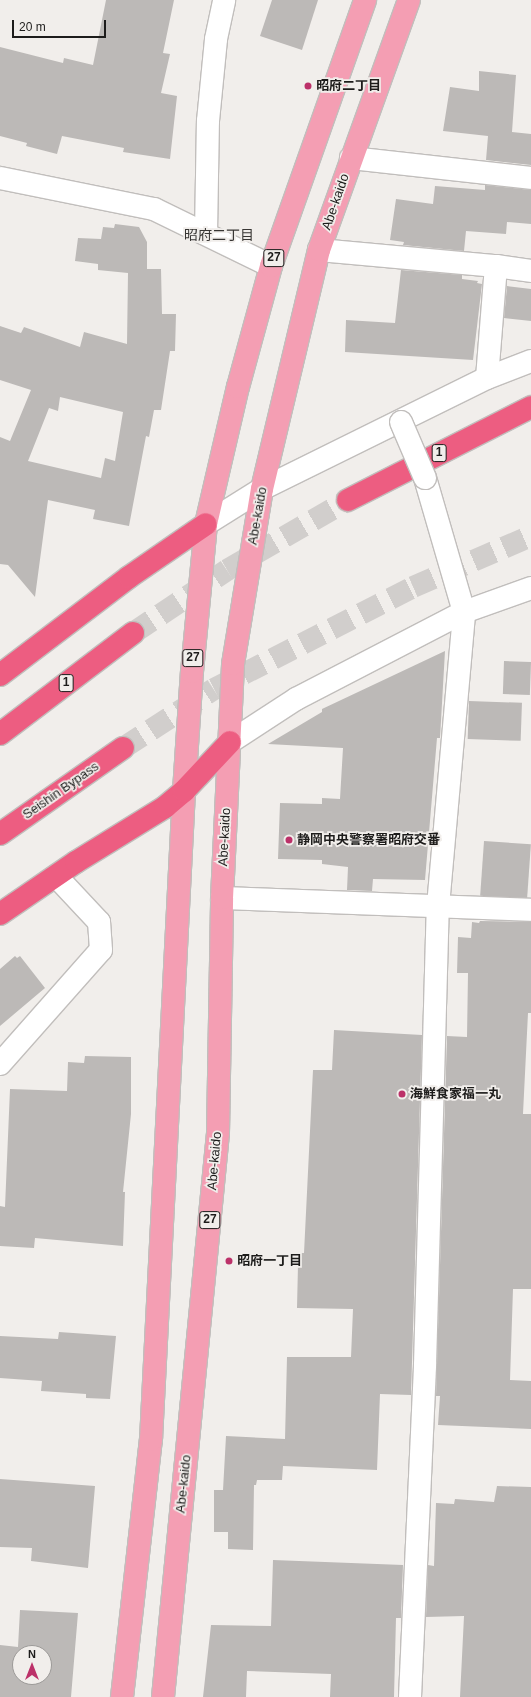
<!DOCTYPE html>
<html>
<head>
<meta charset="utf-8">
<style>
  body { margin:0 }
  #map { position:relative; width:531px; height:1697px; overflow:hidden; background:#f1eeeb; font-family:Arial,"Noto Sans JP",sans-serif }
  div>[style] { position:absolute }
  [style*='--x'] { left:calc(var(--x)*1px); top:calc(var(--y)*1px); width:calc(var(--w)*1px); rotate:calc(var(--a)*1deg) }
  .building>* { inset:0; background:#bcb9b7; transform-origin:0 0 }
  .highway-tunnel>* { height:22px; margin-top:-11px; transform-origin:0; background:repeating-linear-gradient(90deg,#d1cecc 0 22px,transparent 0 33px) }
  .roads { filter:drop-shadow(1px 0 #c1bebc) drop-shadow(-1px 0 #c1bebc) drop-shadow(0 1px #c1bebc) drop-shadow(0 -1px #c1bebc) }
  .street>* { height:22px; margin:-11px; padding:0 11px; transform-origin:11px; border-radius:11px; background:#fff }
  .secondary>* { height:22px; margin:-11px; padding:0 11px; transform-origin:11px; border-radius:11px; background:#fff }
  .primary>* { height:22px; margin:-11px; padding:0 11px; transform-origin:11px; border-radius:11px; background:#f49eb3 }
  .highway>* { height:22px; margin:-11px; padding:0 11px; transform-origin:11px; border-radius:11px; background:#ed5d81 }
  .bridges { filter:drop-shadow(1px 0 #c1bebc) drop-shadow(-1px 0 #c1bebc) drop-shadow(0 1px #c1bebc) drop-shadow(0 -1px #c1bebc) }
  .street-bridge>* { height:22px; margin:-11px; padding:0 11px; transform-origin:11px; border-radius:11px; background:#fff }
  .dots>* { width:11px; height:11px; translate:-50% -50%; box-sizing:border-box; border:2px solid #f1eeeb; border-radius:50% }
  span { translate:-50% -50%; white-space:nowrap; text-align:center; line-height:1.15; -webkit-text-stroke:3.5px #f1eeeb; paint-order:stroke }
  .shield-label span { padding:1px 3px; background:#f1eeeb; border:1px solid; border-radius:3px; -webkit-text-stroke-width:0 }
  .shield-label { font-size:12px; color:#1d1c1b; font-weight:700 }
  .poi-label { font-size:13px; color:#1d1c1b; font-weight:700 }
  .left { translate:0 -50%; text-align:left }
  .street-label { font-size:13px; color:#1d1c1b }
  .neighbourhood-label { font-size:14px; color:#383634 }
  .north { position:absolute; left:12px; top:1645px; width:40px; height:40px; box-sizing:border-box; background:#f1eeeb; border:1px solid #9c9a98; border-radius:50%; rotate:0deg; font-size:11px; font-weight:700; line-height:16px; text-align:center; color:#1d1c1b }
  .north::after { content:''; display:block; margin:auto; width:14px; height:18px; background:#bc3169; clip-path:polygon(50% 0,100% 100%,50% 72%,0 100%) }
  .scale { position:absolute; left:12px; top:20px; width:94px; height:18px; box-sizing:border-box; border:2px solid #1d1c1b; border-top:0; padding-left:5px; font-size:12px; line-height:14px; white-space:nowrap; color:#1d1c1b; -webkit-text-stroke:3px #f1eeeb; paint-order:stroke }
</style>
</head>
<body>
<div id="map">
  <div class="building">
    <div style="clip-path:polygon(106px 0,174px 0,163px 53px,170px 54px,161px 93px,177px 96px,170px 159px,123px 152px,124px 148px,62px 136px,57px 154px,26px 146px,27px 143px,0 136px,0 47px,63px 63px,64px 58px,93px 65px)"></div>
    <div style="clip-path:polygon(272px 0,318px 0,302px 50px,260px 36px)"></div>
    <div style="clip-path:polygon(479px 71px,516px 75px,512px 132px,531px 134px,531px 165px,486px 160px,488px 136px,443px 131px,450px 87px,479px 91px)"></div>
    <div style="clip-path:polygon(485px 185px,531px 190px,531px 224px,507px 222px,506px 234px,466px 231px,464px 251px,403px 245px,404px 242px,390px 240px,396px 199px,433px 204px,435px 186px,485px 190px)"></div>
    <div style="clip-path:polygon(evenodd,115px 224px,139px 227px,147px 242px,147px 269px,161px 269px,162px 314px,176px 314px,175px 351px,170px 351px,161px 410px,154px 410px,149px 437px,146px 436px,129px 526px,93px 519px,95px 510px,48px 500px,35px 597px,8px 565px,0 564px,0 437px,10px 441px,31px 390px,0 380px,0 326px,21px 333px,24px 327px,80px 347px,84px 332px,127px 344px,128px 273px,98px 270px,98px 264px,75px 261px,78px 238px,101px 239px,103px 227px,114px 228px,115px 224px,60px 397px,123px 412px,115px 461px,105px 458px,101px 478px,28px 461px,49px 408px,58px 411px,60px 397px)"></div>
    <div style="clip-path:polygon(401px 270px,462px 275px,462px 279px,478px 281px,477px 283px,482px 284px,473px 360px,345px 352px,346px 320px,395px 323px)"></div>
    <div style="clip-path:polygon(507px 286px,531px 289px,531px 321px,504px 318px)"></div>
    <div style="clip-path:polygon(445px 651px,440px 738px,437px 738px,425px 880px,373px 879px,372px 891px,347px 890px,348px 867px,322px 864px,322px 860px,278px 859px,280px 803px,322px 804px,322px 798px,340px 799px,343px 748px,268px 744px,322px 712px,322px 709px)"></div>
    <div style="left:504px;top:661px;width:27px;height:33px;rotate:2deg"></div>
    <div style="left:469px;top:701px;width:53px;height:38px;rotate:2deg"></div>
    <div style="left:484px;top:841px;width:47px;height:55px;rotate:4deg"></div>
    <div style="clip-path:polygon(480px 921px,531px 922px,531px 1013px,528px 1013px,523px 1114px,531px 1114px,531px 1289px,513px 1289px,510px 1380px,531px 1381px,531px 1429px,438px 1425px,440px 1396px,436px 1396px,447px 1036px,467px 1037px,468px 973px,457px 973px,458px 937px,471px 938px,472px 922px,479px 923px)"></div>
    <div style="clip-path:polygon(15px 956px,17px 958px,20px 956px,45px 988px,0 1026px,0 969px)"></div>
    <div style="clip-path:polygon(334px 1030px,422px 1035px,411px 1395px,380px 1394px,377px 1470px,283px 1466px,282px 1480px,257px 1480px,256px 1485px,254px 1485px,253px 1550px,228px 1549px,228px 1532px,214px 1532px,214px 1490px,223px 1490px,226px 1436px,285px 1439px,287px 1357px,351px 1357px,353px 1309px,297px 1308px,298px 1265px,300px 1253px,304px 1253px,313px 1070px,332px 1070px)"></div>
    <div style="clip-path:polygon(85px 1056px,131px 1057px,131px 1114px,123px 1192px,125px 1192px,123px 1246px,35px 1238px,34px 1248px,0 1246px,0 1206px,5px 1207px,10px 1089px,67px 1091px,68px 1062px,84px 1063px)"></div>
    <div style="clip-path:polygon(59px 1332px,116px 1336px,110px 1399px,86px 1398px,86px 1394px,41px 1391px,42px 1381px,0 1378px,0 1336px,58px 1339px)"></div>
    <div style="clip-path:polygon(0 1479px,95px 1486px,88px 1568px,31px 1561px,32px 1548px,0 1547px)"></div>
    <div style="clip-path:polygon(497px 1486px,531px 1487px,531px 1697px,460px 1697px,464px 1616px,426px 1617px,428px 1565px,434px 1566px,436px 1503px,454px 1504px,455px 1499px,494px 1502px)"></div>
    <div style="clip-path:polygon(273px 1560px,403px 1565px,401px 1618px,396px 1618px,394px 1697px,330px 1697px,331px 1674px,247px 1671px,246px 1697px,203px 1697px,211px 1625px,271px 1626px)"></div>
    <div style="clip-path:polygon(evenodd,20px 1610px,78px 1613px,71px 1697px,0 1697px,0 1645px,18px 1647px,20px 1610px,20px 1653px,44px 1653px,44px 1677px,20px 1677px,20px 1653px)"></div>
  </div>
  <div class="highway-tunnel">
    <div style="--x:133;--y:633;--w:113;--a:-33.8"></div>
    <div style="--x:227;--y:570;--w:140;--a:-30"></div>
    <div style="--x:123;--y:748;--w:108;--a:-33"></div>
    <div style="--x:214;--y:689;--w:224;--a:-27.1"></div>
    <div style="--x:413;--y:587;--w:129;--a:-23.4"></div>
  </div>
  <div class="roads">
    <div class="street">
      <div style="--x:351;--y:158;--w:181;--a:6.3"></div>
      <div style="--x:0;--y:178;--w:157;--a:11.4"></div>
      <div style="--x:154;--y:209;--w:130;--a:26"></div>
      <div style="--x:319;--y:250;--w:178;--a:5.2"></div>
      <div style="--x:496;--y:266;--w:112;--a:94.6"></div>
      <div style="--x:496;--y:266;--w:35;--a:8"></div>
      <div style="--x:206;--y:524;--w:66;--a:-32"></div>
      <div style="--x:262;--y:489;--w:251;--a:-26.3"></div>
      <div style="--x:487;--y:378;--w:47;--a:-21.1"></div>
      <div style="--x:230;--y:742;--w:79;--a:-33.1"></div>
      <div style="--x:296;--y:699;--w:189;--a:-27.4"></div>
      <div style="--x:464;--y:612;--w:71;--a:-19.7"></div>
      <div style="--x:222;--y:898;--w:309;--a:2.2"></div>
      <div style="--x:0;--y:1064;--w:152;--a:-48.5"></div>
      <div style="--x:101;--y:950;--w:28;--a:-94"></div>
      <div style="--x:99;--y:922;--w:63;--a:-133.1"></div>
      <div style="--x:410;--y:1697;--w:332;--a:-87.4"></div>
      <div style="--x:425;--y:1365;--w:459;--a:-88.4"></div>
      <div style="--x:438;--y:906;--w:295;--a:-84.9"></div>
      <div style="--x:464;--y:612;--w:140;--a:-106.2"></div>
    </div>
    <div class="secondary">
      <div style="--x:206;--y:233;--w:112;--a:-89"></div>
      <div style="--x:208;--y:121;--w:82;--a:-84.4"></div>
      <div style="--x:216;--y:39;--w:40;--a:-78"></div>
    </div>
    <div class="primary">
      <div style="--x:122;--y:1697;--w:259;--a:-83.6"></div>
      <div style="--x:151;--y:1440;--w:650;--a:-87.09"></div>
      <div style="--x:184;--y:791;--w:119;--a:-86.2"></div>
      <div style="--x:192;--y:672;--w:149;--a:-84.6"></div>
      <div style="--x:206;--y:524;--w:141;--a:-76.9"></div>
      <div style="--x:238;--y:387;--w:125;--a:-74.7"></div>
      <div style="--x:271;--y:266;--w:282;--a:-70.5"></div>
      <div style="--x:163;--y:1697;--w:567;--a:-84.43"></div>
      <div style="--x:218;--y:1133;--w:235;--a:-89"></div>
      <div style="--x:222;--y:898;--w:234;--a:-87.3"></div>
      <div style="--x:233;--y:664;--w:177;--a:-80.6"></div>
      <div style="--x:262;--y:489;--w:246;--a:-76.6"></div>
      <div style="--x:319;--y:250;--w:266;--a:-70.2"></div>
    </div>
    <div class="highway">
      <div style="--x:348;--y:500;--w:205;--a:-26.9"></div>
      <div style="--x:0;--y:675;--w:162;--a:-37.2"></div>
      <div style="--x:129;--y:577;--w:93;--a:-34.5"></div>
      <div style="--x:0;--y:734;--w:167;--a:-37.2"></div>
      <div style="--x:0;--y:834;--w:150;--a:-35"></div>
      <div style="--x:0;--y:914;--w:92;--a:-34.4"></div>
      <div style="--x:76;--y:862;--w:105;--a:-31.7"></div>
      <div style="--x:165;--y:807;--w:25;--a:-40"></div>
      <div style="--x:184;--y:791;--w:67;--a:-46.8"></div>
    </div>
  </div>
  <div class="bridges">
    <div class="street-bridge">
      <div style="--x:401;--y:422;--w:61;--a:66.8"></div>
    </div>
  </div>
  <div class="dots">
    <div style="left:308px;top:86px;background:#bc3169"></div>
    <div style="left:289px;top:840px;background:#bc3169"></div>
    <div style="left:402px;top:1094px;background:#bc3169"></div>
    <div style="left:229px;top:1261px;background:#bc3169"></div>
  </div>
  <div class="shield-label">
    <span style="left:274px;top:258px">27</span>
    <span style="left:439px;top:453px">1</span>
    <span style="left:193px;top:658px">27</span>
    <span style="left:66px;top:683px">1</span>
    <span style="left:210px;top:1220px">27</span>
  </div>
  <div class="poi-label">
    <span class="left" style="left:316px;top:86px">昭府二丁目</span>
    <span class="left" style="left:297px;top:840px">静岡中央警察署昭府交番</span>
    <span class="left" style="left:410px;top:1094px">海鮮食家福一丸</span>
    <span class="left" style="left:237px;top:1261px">昭府一丁目</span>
  </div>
  <div class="street-label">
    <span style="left:336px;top:202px;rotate:-71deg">Abe-kaido</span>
    <span style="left:258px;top:516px;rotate:-80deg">Abe-kaido</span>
    <span style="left:61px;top:791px;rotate:-35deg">Seishin Bypass</span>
    <span style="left:225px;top:837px;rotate:-87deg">Abe-kaido</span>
    <span style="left:215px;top:1161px;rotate:-85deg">Abe-kaido</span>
    <span style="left:184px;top:1484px;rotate:-84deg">Abe-kaido</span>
  </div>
  <div class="neighbourhood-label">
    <span style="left:219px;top:235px">昭府二丁目</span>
  </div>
  <div class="north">N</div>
  <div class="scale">20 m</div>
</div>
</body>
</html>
